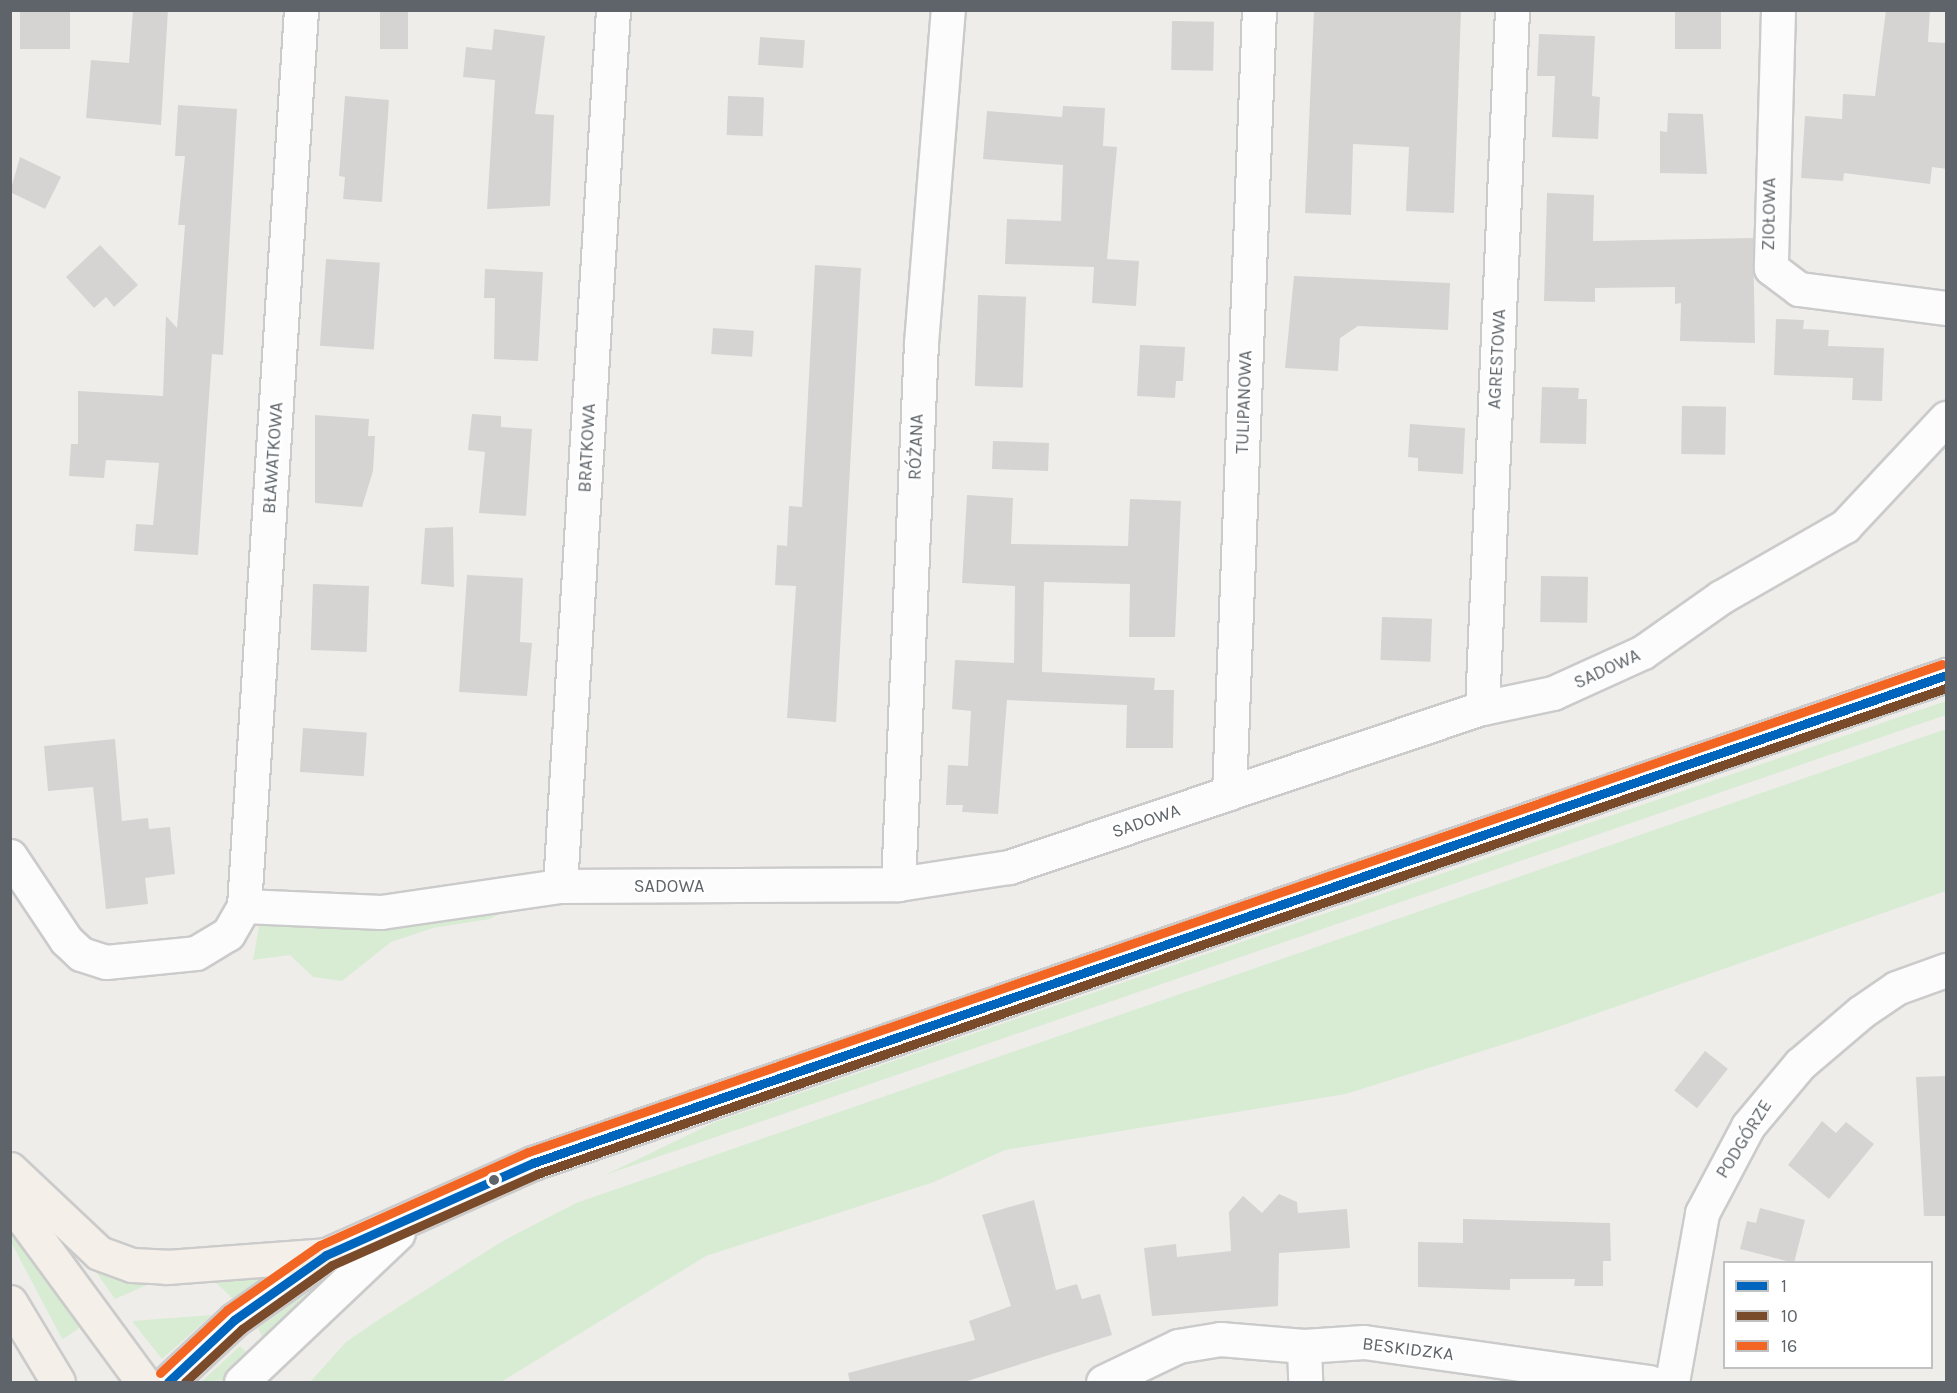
<!DOCTYPE html>
<html>
<head>
<meta charset="utf-8">
<style>
  body { margin:0 }
  #map { position:relative; width:1957px; height:1393px; overflow:hidden; background:#efedea; font-family:Karla,sans-serif }
  div>[style] { position:absolute }
  [style*='--x'] { left:calc(var(--x)*1px); top:calc(var(--y)*1px); width:calc(var(--w)*1px); rotate:calc(var(--a)*1deg) }
  .green>* { inset:0; background:#d8ecd4 }
  .building>* { inset:0; background:#d6d4d3; transform-origin:0 0 }
  .roads { filter:drop-shadow(2px 0 #cbcbcb) drop-shadow(-2px 0 #cbcbcb) drop-shadow(0 2px #cbcbcb) drop-shadow(0 -2px #cbcbcb) }
  .street>* { height:33px; margin:-16.5px; padding:0 16.5px; transform-origin:16.5px; border-radius:16.5px; background:#fdfcfc }
  .secondary>* { height:33px; margin:-16.5px; padding:0 16.5px; transform-origin:16.5px; border-radius:16.5px; background:#fdfcfc }
  .primary>* { height:33px; margin:-16.5px; padding:0 16.5px; transform-origin:16.5px; border-radius:16.5px; background:#f4f0e9 }
  .bus-1>* { height:9px; margin:-4.5px; padding:0 4.5px; transform-origin:4.5px; border-radius:4.5px; background:#0065bd }
  .bus-2>* { height:9px; margin:-4.5px; padding:0 4.5px; transform-origin:4.5px; border-radius:4.5px; background:#7a4b2a }
  .bus-3>* { height:9px; margin:-4.5px; padding:0 4.5px; transform-origin:4.5px; border-radius:4.5px; background:#f26522 }
  .dots>* { width:16px; height:16px; translate:-50% -50%; box-sizing:border-box; border:3px solid #fff; border-radius:50% }
  span { translate:-50% -50%; white-space:nowrap; text-align:center; line-height:1.15; -webkit-text-stroke:4.5px #fff; paint-order:stroke }
  .street-label { font-size:18px; color:#5e6469 }
  .frame { position:absolute; inset:0; border:12px solid #5e6469; pointer-events:none }
  .legend { position:absolute; left:1723px; top:1261px; width:210px; height:108px; box-sizing:border-box; background:#fff; border:2px solid #bfc1c3; margin:0; padding:8px 10px; list-style:none; font-size:18px; color:#5e6469 }
  .legend li { display:flex; align-items:center; gap:12px; height:30px }
  .legend b { width:30px; border:2px solid #bfc1c3 }
</style>
</head>
<body>
<div id="map">
  <div class="green">
    <div style="clip-path:polygon(1946px 701px,1946px 715px,605px 1175px,715px 1122px)"></div>
    <div style="clip-path:polygon(1946px 729px,1946px 891px,1555px 1028px,1346px 1094px,1005px 1150px,934px 1182px,706px 1256px,501px 1382px,310px 1382px,346px 1342px,375px 1322px,501px 1242px,576px 1203px)"></div>
    <div style="clip-path:polygon(520px 902px,490px 919px,433px 928px,391px 942px,342px 981px,313px 977px,290px 955px,253px 960px,260px 921px)"></div>
    <div style="clip-path:polygon(10px 1226px,82px 1326px,68px 1336px,62px 1339px,11px 1242px)"></div>
    <div style="clip-path:polygon(91px 1265px,127px 1282px,147px 1285px,115px 1299px)"></div>
    <div style="clip-path:polygon(276px 1269px,234px 1300px,210px 1277px)"></div>
    <div style="clip-path:polygon(338px 1271px,263px 1338px,258px 1328px)"></div>
    <div style="clip-path:polygon(212px 1315px,162px 1359px,132px 1321px)"></div>
    <div style="clip-path:polygon(240px 1346px,247px 1353px,223px 1380px,201px 1382px)"></div>
  </div>
  <div class="building">
    <div style="left:20px;top:10px;width:50px;height:39px"></div>
    <div style="clip-path:polygon(133px 10px,168px 10px,161px 125px,86px 118px,91px 60px,129px 63px)"></div>
    <div style="left:380px;top:10px;width:28px;height:39px"></div>
    <div style="clip-path:polygon(1314px 10px,1461px 10px,1454px 213px,1406px 211px,1409px 147px,1353px 144px,1351px 215px,1305px 213px)"></div>
    <div style="left:1675px;top:10px;width:46px;height:39px"></div>
    <div style="clip-path:polygon(1886px 10px,1930px 10px,1928px 42px,1947px 43px,1947px 169px,1932px 167px,1930px 184px,1844px 173px,1843px 181px,1801px 178px,1805px 116px,1842px 119px,1843px 94px,1875px 96px)"></div>
    <div style="left:1172px;top:21px;width:42px;height:49px;rotate:1deg"></div>
    <div style="clip-path:polygon(494px 29px,545px 36px,535px 114px,554px 115px,550px 206px,487px 209px,495px 80px,463px 77px,466px 47px,492px 50px)"></div>
    <div style="clip-path:polygon(1539px 34px,1595px 36px,1592px 96px,1600px 97px,1598px 139px,1552px 137px,1555px 76px,1537px 76px)"></div>
    <div style="left:760px;top:37px;width:45px;height:28px;rotate:4deg"></div>
    <div style="clip-path:polygon(345px 96px,389px 100px,382px 202px,343px 199px,345px 177px,339px 176px)"></div>
    <div style="left:728px;top:96px;width:36px;height:39px;rotate:2deg"></div>
    <div style="clip-path:polygon(178px 105px,237px 109px,223px 355px,212px 354px,198px 555px,134px 551px,136px 524px,153px 525px,159px 463px,106px 460px,104px 478px,69px 476px,71px 444px,78px 444px,78px 391px,163px 396px,166px 316px,177px 328px,185px 225px,178px 225px,185px 156px,175px 156px)"></div>
    <div style="clip-path:polygon(1063px 106px,1105px 108px,1103px 146px,1117px 147px,1107px 259px,1139px 261px,1136px 306px,1092px 303px,1094px 267px,1005px 264px,1007px 219px,1061px 221px,1063px 165px,983px 159px,987px 111px,1062px 117px)"></div>
    <div style="clip-path:polygon(1668px 113px,1703px 114px,1707px 174px,1660px 173px,1660px 131px,1667px 132px)"></div>
    <div style="clip-path:polygon(20px 157px,61px 177px,45px 209px,10px 192px)"></div>
    <div style="clip-path:polygon(1547px 193px,1594px 195px,1593px 241px,1753px 238px,1755px 343px,1680px 341px,1681px 303px,1675px 304px,1675px 287px,1595px 288px,1595px 302px,1544px 301px)"></div>
    <div style="clip-path:polygon(100px 245px,138px 285px,114px 307px,106px 297px,94px 308px,66px 277px)"></div>
    <div style="left:326px;top:259px;width:54px;height:87px;rotate:4deg"></div>
    <div style="clip-path:polygon(815px 265px,861px 268px,836px 722px,787px 718px,796px 586px,775px 585px,777px 545px,787px 546px,789px 506px,802px 507px)"></div>
    <div style="clip-path:polygon(485px 269px,543px 272px,538px 361px,494px 359px,495px 298px,484px 298px)"></div>
    <div style="clip-path:polygon(1294px 276px,1450px 283px,1448px 330px,1358px 326px,1340px 338px,1338px 371px,1285px 368px)"></div>
    <div style="left:978px;top:295px;width:48px;height:91px;rotate:2deg"></div>
    <div style="clip-path:polygon(1776px 319px,1804px 320px,1803px 329px,1829px 330px,1828px 346px,1884px 348px,1882px 401px,1852px 400px,1853px 378px,1774px 375px)"></div>
    <div style="left:713px;top:328px;width:41px;height:26px;rotate:4deg"></div>
    <div style="clip-path:polygon(1140px 345px,1185px 347px,1183px 381px,1176px 381px,1175px 398px,1137px 396px)"></div>
    <div style="clip-path:polygon(1542px 387px,1579px 388px,1578px 399px,1587px 399px,1586px 444px,1540px 443px)"></div>
    <div style="left:1682px;top:406px;width:44px;height:48px;rotate:1deg"></div>
    <div style="clip-path:polygon(472px 414px,501px 416px,501px 427px,532px 429px,526px 516px,479px 513px,485px 452px,468px 450px)"></div>
    <div style="clip-path:polygon(315px 415px,369px 419px,368px 436px,375px 436px,373px 471px,362px 507px,315px 503px)"></div>
    <div style="clip-path:polygon(1410px 424px,1465px 428px,1463px 474px,1418px 471px,1418px 458px,1408px 457px)"></div>
    <div style="left:993px;top:441px;width:56px;height:28px;rotate:2deg"></div>
    <div style="clip-path:polygon(967px 495px,1013px 498px,1011px 544px,1128px 546px,1130px 499px,1181px 501px,1175px 637px,1129px 637px,1130px 584px,1044px 582px,1042px 672px,1155px 678px,1154px 690px,1174px 690px,1173px 748px,1126px 748px,1127px 705px,1007px 700px,998px 814px,962px 812px,963px 805px,946px 805px,948px 765px,968px 766px,971px 711px,952px 709px,955px 660px,1014px 663px,1015px 586px,962px 583px)"></div>
    <div style="clip-path:polygon(453px 527px,454px 587px,421px 584px,425px 528px)"></div>
    <div style="clip-path:polygon(467px 575px,523px 578px,520px 642px,532px 643px,527px 696px,459px 692px)"></div>
    <div style="left:1541px;top:576px;width:47px;height:46px;rotate:1deg"></div>
    <div style="left:313px;top:584px;width:56px;height:66px;rotate:2deg"></div>
    <div style="left:1382px;top:617px;width:50px;height:43px;rotate:2deg"></div>
    <div style="left:303px;top:728px;width:64px;height:44px;rotate:4deg"></div>
    <div style="clip-path:polygon(115px 739px,122px 821px,148px 818px,149px 829px,170px 827px,175px 874px,145px 878px,148px 904px,106px 909px,93px 787px,48px 791px,44px 746px)"></div>
    <div style="left:1705px;top:1051px;width:29px;height:50px;rotate:38deg"></div>
    <div style="clip-path:polygon(1947px 1076px,1947px 1216px,1924px 1216px,1916px 1077px)"></div>
    <div style="clip-path:polygon(1822px 1121px,1836px 1133px,1846px 1122px,1874px 1144px,1829px 1199px,1788px 1165px)"></div>
    <div style="clip-path:polygon(1279px 1194px,1297px 1202px,1298px 1213px,1347px 1209px,1350px 1248px,1279px 1253px,1278px 1306px,1152px 1316px,1144px 1248px,1176px 1244px,1177px 1257px,1231px 1251px,1229px 1212px,1243px 1196px,1262px 1213px)"></div>
    <div style="clip-path:polygon(1034px 1200px,1056px 1290px,1077px 1284px,1082px 1299px,1100px 1294px,1112px 1335px,961px 1383px,850px 1383px,848px 1373px,975px 1340px,969px 1321px,1011px 1306px,982px 1215px)"></div>
    <div style="clip-path:polygon(1760px 1208px,1805px 1220px,1794px 1263px,1740px 1249px,1747px 1221px,1756px 1223px)"></div>
    <div style="clip-path:polygon(1463px 1219px,1610px 1223px,1611px 1261px,1603px 1261px,1603px 1286px,1574px 1286px,1575px 1279px,1510px 1279px,1510px 1290px,1418px 1287px,1418px 1242px,1463px 1243px)"></div>
  </div>
  <div class="roads">
    <div class="street">
      <div style="--x:1778;--y:10;--w:258;--a:91.6"></div>
      <div style="--x:1771;--y:268;--w:35;--a:37"></div>
      <div style="--x:1799;--y:289;--w:148;--a:7.4"></div>
      <div style="--x:1482;--y:708;--w:699;--a:-87.54"></div>
      <div style="--x:1229;--y:793;--w:784;--a:-87.81"></div>
      <div style="--x:10;--y:856;--w:101;--a:56.3"></div>
      <div style="--x:66;--y:940;--w:21;--a:43"></div>
      <div style="--x:81;--y:954;--w:26;--a:18"></div>
      <div style="--x:106;--y:962;--w:90;--a:-5.7"></div>
      <div style="--x:196;--y:953;--w:37;--a:-31"></div>
      <div style="--x:228;--y:934;--w:32;--a:-60"></div>
      <div style="--x:244;--y:906;--w:898;--a:-86.36"></div>
      <div style="--x:898;--y:884;--w:541;--a:-87.57"></div>
      <div style="--x:921;--y:343;--w:334;--a:-85.4"></div>
      <div style="--x:560;--y:886;--w:878;--a:-86.54"></div>
      <div style="--x:244;--y:906;--w:137;--a:2.5"></div>
      <div style="--x:381;--y:912;--w:181;--a:-8.3"></div>
      <div style="--x:560;--y:886;--w:338;--a:-0.3"></div>
      <div style="--x:898;--y:884;--w:112;--a:-8.7"></div>
      <div style="--x:1009;--y:867;--w:499;--a:-18.6"></div>
      <div style="--x:1482;--y:708;--w:73;--a:-11.9"></div>
      <div style="--x:1553;--y:693;--w:99;--a:-24.5"></div>
      <div style="--x:1643;--y:652;--w:95;--a:-35.2"></div>
      <div style="--x:1721;--y:597;--w:143;--a:-29.8"></div>
      <div style="--x:1845;--y:526;--w:148;--a:-46.9"></div>
      <div style="--x:1304;--y:1346;--w:36;--a:88"></div>
      <div style="--x:1103;--y:1382;--w:83;--a:-25.6"></div>
      <div style="--x:1178;--y:1346;--w:43;--a:-9.5"></div>
      <div style="--x:1220;--y:1339;--w:84;--a:4.8"></div>
      <div style="--x:1304;--y:1346;--w:60;--a:-3.8"></div>
      <div style="--x:1364;--y:1342;--w:288;--a:8"></div>
      <div style="--x:1672;--y:1382;--w:172;--a:-79.9"></div>
      <div style="--x:1702;--y:1213;--w:98;--a:-62.1"></div>
      <div style="--x:1748;--y:1126;--w:81;--a:-50"></div>
      <div style="--x:1800;--y:1064;--w:80;--a:-40.4"></div>
      <div style="--x:1861;--y:1012;--w:42;--a:-34.4"></div>
      <div style="--x:1896;--y:988;--w:53;--a:-19.8"></div>
    </div>
    <div class="secondary">
      <div style="--x:168;--y:1382;--w:91;--a:-43.2"></div>
      <div style="--x:234;--y:1320;--w:113;--a:-35.2"></div>
      <div style="--x:326;--y:1255;--w:227;--a:-24"></div>
      <div style="--x:533;--y:1163;--w:1495;--a:-19.05"></div>
      <div style="--x:241;--y:1382;--w:216;--a:-43.5"></div>
    </div>
    <div class="primary">
      <div style="--x:10;--y:1169;--w:122;--a:43.3"></div>
      <div style="--x:99;--y:1253;--w:35;--a:20"></div>
      <div style="--x:132;--y:1265;--w:35;--a:3"></div>
      <div style="--x:167;--y:1267;--w:159;--a:-4.3"></div>
      <div style="--x:10;--y:1201;--w:225;--a:53.7"></div>
      <div style="--x:10;--y:1302;--w:93;--a:59"></div>
    </div>
  </div>
  <div class="bus-1">
    <div style="--x:168;--y:1382;--w:91;--a:-43.2"></div>
    <div style="--x:234;--y:1320;--w:113;--a:-35.2"></div>
    <div style="--x:326;--y:1255;--w:227;--a:-24"></div>
    <div style="--x:533;--y:1163;--w:1495;--a:-19.05"></div>
  </div>
  <div class="bus-2">
    <div style="--x:185;--y:1382;--w:78;--a:-42.9"></div>
    <div style="--x:242;--y:1329;--w:110;--a:-35.4"></div>
    <div style="--x:332;--y:1265;--w:224;--a:-23.9"></div>
    <div style="--x:537;--y:1174;--w:1490;--a:-19.03"></div>
  </div>
  <div class="bus-3">
    <div style="--x:160;--y:1373;--w:92;--a:-43.2"></div>
    <div style="--x:227;--y:1310;--w:113;--a:-35"></div>
    <div style="--x:320;--y:1245;--w:228;--a:-24.1"></div>
    <div style="--x:528;--y:1152;--w:1496;--a:-19.04"></div>
  </div>
  <div class="dots">
    <div style="left:494px;top:1180px;background:#5e6469"></div>
  </div>
  <div class="street-label">
    <span style="left:1769px;top:214px;rotate:-89deg">ZIOŁOWA</span>
    <span style="left:1497px;top:359px;rotate:-87deg">AGRESTOWA</span>
    <span style="left:1244px;top:402px;rotate:-88deg">TULIPANOWA</span>
    <span style="left:916px;top:447px;rotate:-88deg">RÓŻANA</span>
    <span style="left:587px;top:448px;rotate:-87deg">BRATKOWA</span>
    <span style="left:273px;top:458px;rotate:-86deg">BŁAWATKOWA</span>
    <span style="left:1607px;top:669px;rotate:-25deg">SADOWA</span>
    <span style="left:1146px;top:821px;rotate:-19deg">SADOWA</span>
    <span style="left:669px;top:886px">SADOWA</span>
    <span style="left:1744px;top:1139px;rotate:-58deg">PODGÓRZE</span>
    <span style="left:1408px;top:1349px;rotate:7deg">BESKIDZKA</span>
  </div>
  <div class="frame"></div>
  <ul class="legend">
  <li><b style="height:8px;background:#0065bd"></b>1</li>
  <li><b style="height:8px;background:#7a4b2a"></b>10</li>
  <li><b style="height:8px;background:#f26522"></b>16</li>
  </ul>
</div>
</body>
</html>
